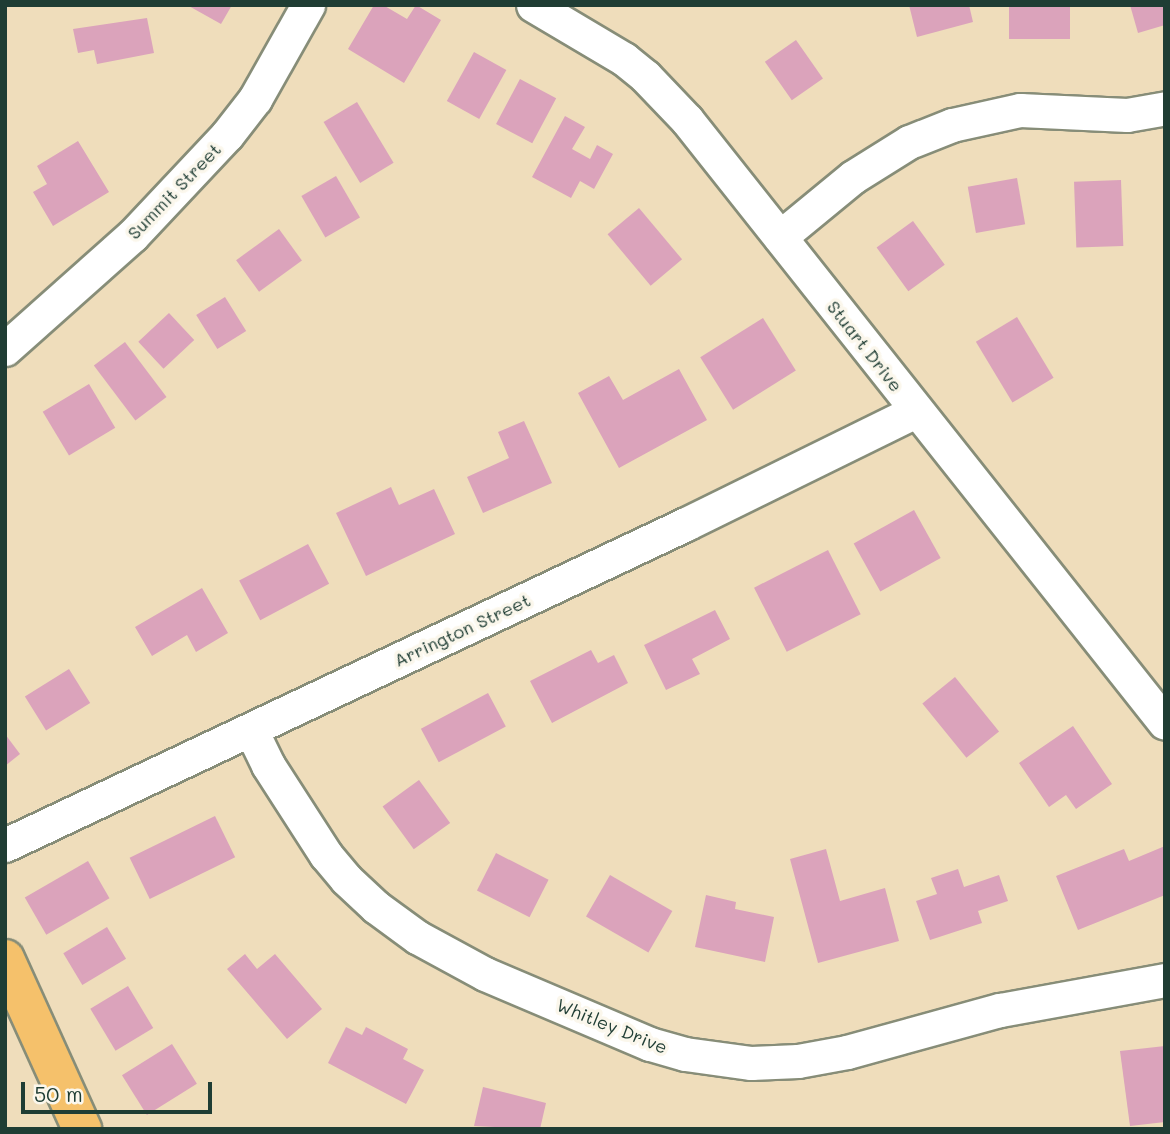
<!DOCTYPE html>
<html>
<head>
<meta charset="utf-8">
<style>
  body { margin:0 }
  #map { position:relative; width:1170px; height:1134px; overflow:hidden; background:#efddbb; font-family:Mali,sans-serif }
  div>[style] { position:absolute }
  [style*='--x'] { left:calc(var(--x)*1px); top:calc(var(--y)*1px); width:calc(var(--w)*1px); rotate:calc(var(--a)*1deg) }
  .building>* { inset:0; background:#dba3bb; transform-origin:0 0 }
  .roads { filter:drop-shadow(2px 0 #878d78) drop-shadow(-2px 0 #878d78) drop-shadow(0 2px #878d78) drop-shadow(0 -2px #878d78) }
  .minor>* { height:33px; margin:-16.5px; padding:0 16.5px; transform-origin:16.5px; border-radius:16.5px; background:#fff }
  .major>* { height:38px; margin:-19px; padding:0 19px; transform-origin:19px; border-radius:19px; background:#f5c16b }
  span { translate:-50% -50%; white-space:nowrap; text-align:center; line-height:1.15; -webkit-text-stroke:7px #fbf7ec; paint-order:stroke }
  .street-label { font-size:18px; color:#1f3d34 }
  .frame { position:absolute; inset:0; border:7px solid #1f3d34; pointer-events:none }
  .scale { position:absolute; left:21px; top:1082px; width:191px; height:32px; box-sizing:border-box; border:4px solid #1f3d34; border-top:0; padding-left:9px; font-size:21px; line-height:24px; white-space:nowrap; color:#1f3d34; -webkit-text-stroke:5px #fbf7ec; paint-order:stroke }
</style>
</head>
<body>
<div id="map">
  <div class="building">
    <div style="clip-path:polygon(187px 5px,232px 5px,221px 24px)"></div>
    <div style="clip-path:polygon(374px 5px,383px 5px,407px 19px,416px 5px,441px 20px,404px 83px,348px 49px)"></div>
    <div style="clip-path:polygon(909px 5px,969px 5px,973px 22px,917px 37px)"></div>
    <div style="left:1009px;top:5px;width:61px;height:34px"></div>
    <div style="clip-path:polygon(1130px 5px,1165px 5px,1165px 25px,1138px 33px)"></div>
    <div style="clip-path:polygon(147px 18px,154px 53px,97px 64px,94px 50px,78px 53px,73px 29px)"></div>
    <div style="left:796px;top:40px;width:47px;height:38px;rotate:55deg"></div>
    <div style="left:474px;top:52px;width:37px;height:56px;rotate:29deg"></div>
    <div style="left:520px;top:79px;width:41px;height:51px;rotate:28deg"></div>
    <div style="left:357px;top:102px;width:71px;height:39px;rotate:59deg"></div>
    <div style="clip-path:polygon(565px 116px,585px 127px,572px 149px,590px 159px,597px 145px,613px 154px,594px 189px,580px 181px,571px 198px,532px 177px)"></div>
    <div style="clip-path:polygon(78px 141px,109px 192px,53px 226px,33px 192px,47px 184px,37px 166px)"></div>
    <div style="left:336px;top:176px;width:48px;height:40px;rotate:60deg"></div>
    <div style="left:1017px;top:178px;width:47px;height:50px;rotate:80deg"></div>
    <div style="left:1121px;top:180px;width:66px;height:47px;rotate:88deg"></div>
    <div style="left:639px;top:208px;width:67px;height:41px;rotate:50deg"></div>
    <div style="left:913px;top:221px;width:54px;height:45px;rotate:54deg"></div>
    <div style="left:279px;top:229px;width:39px;height:53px;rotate:54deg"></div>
    <div style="left:225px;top:297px;width:40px;height:34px;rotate:58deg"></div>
    <div style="left:169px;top:313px;width:37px;height:42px;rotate:47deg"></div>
    <div style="left:1017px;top:317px;width:71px;height:48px;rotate:59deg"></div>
    <div style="left:763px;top:318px;width:62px;height:74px;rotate:58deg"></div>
    <div style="left:125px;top:342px;width:69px;height:39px;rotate:53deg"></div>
    <div style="clip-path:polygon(679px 369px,707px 420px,619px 468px,578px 393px,609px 376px,623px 400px)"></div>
    <div style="left:89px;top:384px;width:51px;height:54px;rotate:59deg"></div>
    <div style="clip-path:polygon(524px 421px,552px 483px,483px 513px,467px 477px,509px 458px,498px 432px)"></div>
    <div style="clip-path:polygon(391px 487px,399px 505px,434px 489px,455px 534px,366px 576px,336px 513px)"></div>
    <div style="left:914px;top:510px;width:55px;height:69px;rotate:61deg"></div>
    <div style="left:308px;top:544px;width:45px;height:78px;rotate:62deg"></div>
    <div style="left:828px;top:550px;width:72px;height:83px;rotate:63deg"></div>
    <div style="clip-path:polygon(202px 588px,228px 633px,196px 652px,187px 635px,152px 656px,135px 627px)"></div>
    <div style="clip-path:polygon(715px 610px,730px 639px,692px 659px,700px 674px,666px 690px,644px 645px)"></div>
    <div style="clip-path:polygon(591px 650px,598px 663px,614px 655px,628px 683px,552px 723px,530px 681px)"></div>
    <div style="left:69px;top:669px;width:40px;height:52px;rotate:58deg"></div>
    <div style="left:955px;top:677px;width:70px;height:42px;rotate:51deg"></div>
    <div style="left:488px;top:693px;width:38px;height:76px;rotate:62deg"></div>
    <div style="clip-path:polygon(1073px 726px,1112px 784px,1076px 809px,1066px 795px,1049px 807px,1019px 763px)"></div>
    <div style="clip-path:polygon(5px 734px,20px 754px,5px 766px)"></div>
    <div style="left:419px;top:780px;width:53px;height:45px;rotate:54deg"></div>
    <div style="left:215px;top:816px;width:46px;height:95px;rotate:64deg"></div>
    <div style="clip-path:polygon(1165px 846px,1165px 895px,1078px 930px,1056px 876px,1124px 849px,1129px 861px)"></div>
    <div style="clip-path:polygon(826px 849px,840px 901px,885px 888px,899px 941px,818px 963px,790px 859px)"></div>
    <div style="left:496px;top:853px;width:59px;height:42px;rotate:27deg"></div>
    <div style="left:88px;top:861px;width:43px;height:73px;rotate:60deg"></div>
    <div style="clip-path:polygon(958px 869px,964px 887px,999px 875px,1008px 901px,978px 911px,982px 923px,930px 940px,916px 901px,937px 894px,931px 878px)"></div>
    <div style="left:610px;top:875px;width:72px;height:48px;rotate:30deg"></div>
    <div style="clip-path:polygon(706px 895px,736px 902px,735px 909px,774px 917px,765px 962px,695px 947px)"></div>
    <div style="left:107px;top:927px;width:37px;height:51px;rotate:59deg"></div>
    <div style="clip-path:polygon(245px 954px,257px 969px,275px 954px,322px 1009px,287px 1039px,227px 969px)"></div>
    <div style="left:128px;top:986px;width:49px;height:44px;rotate:59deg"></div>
    <div style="clip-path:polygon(346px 1027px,362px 1035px,366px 1027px,408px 1049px,403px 1059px,424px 1070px,406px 1104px,328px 1063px)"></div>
    <div style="left:172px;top:1044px;width:47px;height:59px;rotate:58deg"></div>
    <div style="clip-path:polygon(1165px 1046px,1165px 1122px,1130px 1126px,1120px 1051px)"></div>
    <div style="clip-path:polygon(483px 1087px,546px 1103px,540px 1129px,474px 1126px)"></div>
  </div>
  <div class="roads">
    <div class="minor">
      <div style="--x:533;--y:5;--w:106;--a:30.7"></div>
      <div style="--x:624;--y:59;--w:27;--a:39"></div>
      <div style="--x:645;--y:76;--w:61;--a:46.3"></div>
      <div style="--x:687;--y:120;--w:769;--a:51.6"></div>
      <div style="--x:780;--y:237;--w:94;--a:-39.4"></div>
      <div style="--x:853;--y:177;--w:66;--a:-32"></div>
      <div style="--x:909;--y:142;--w:46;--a:-21.6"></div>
      <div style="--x:952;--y:125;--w:70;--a:-12.4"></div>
      <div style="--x:1020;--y:110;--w:107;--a:2.7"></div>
      <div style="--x:1127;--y:115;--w:39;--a:-10"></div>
      <div style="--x:5;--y:349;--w:170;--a:-41.7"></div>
      <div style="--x:132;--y:236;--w:139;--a:-46.8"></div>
      <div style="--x:227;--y:135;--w:46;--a:-52.1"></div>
      <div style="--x:255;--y:99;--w:108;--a:-60.6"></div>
      <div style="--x:251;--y:730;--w:39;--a:64"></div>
      <div style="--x:268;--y:765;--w:107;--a:57.2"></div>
      <div style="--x:326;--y:855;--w:31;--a:50"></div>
      <div style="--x:346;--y:879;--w:41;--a:43"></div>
      <div style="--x:376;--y:907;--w:51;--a:36.2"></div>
      <div style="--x:417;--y:937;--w:77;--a:28.6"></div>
      <div style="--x:485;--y:974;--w:179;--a:23"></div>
      <div style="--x:650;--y:1044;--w:36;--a:16"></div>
      <div style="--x:685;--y:1054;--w:67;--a:7.8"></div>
      <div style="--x:751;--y:1063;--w:47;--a:-2.4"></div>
      <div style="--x:798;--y:1061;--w:50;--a:-10.4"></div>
      <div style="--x:847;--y:1052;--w:159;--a:-15.4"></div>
      <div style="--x:1000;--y:1010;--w:168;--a:-10.3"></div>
      <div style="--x:5;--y:845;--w:753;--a:-25.24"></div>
      <div style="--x:686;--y:524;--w:256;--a:-26.2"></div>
    </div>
    <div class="major">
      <div style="--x:5;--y:959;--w:187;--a:65.6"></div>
    </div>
  </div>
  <div class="street-label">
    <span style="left:174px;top:191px;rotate:-46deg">Summit Street</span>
    <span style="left:865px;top:346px;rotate:52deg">Stuart Drive</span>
    <span style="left:462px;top:630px;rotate:-25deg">Arrington Street</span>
    <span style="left:612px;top:1026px;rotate:22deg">Whitley Drive</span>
  </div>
  <div class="frame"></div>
  <div class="scale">50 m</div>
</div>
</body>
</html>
